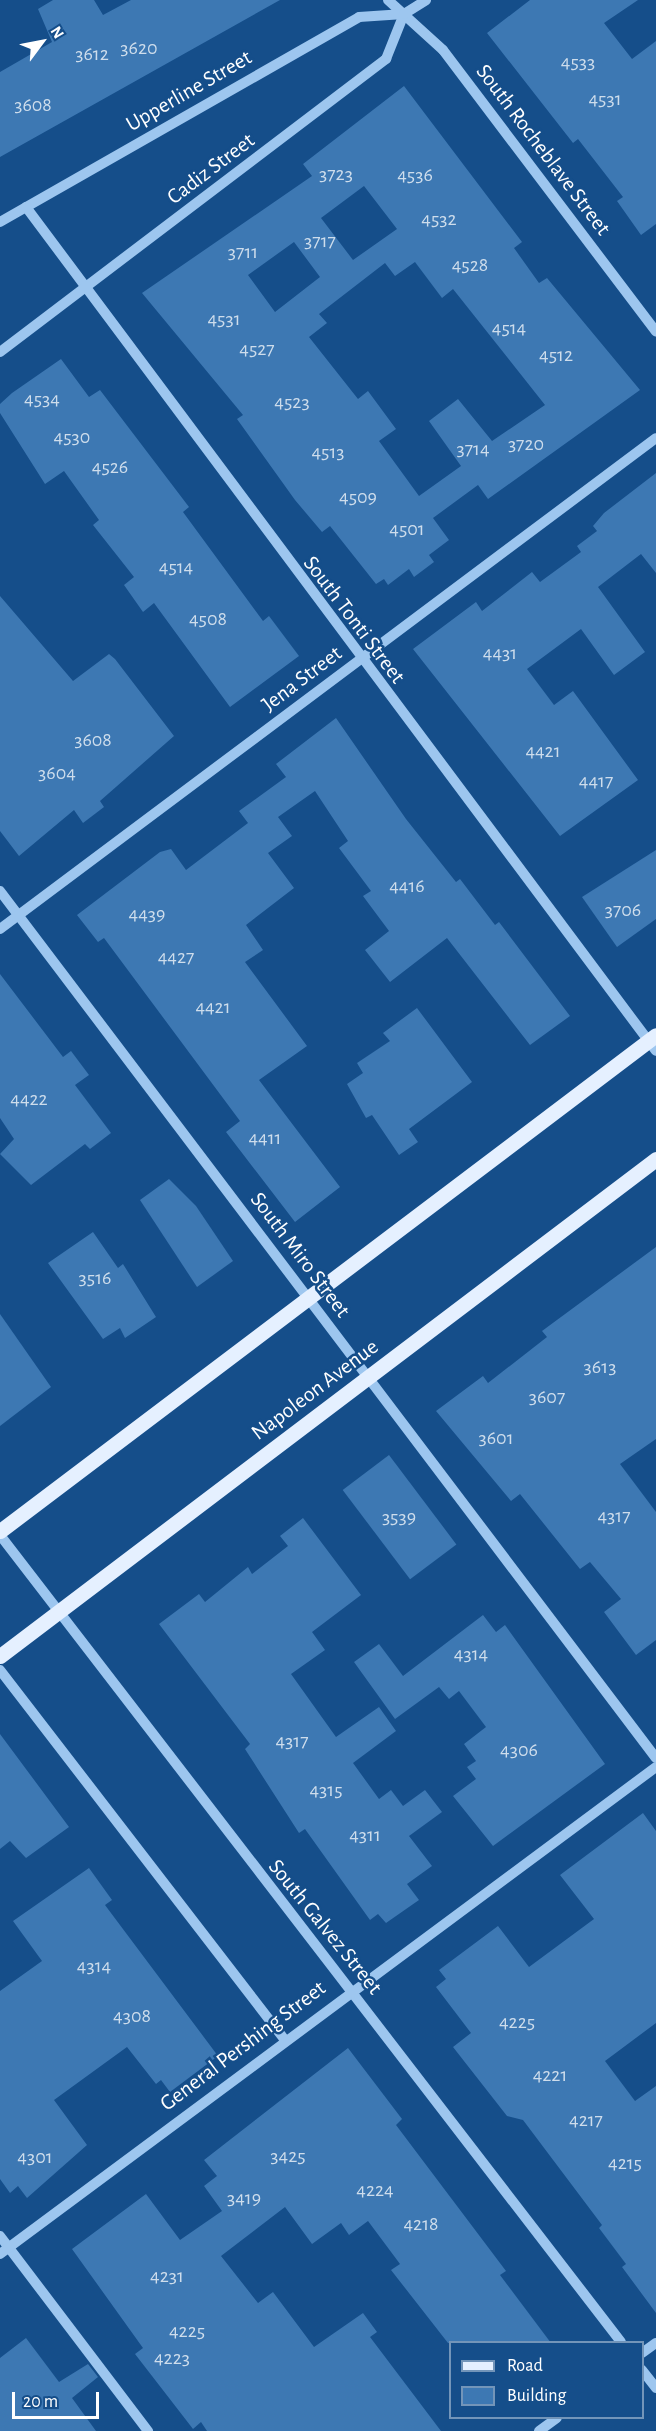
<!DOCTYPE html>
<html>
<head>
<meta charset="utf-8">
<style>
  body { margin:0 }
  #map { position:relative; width:656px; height:2431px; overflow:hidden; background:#154e8a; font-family:"Alegreya Sans",sans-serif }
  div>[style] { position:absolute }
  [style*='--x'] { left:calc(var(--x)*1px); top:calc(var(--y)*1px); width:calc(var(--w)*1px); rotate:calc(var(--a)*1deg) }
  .building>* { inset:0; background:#3d78b3; transform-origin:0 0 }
  .minor>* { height:10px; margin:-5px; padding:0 5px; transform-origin:5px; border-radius:5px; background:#9dc6ef }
  .major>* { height:15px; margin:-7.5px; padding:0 7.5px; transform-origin:7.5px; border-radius:7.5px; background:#e5f0ff }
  span { translate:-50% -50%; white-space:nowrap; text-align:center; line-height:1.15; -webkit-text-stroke:5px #154e8a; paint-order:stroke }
  .number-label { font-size:20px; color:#ceddec }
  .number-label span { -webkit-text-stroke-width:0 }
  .street-label { font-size:22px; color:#fff }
  .legend { position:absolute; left:449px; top:2341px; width:195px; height:78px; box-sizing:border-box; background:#154e8a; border:2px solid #7395b9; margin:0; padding:8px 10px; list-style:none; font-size:18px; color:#fff }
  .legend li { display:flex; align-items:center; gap:12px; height:30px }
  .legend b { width:30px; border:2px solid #7395b9 }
  .north { position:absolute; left:12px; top:12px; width:60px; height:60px; -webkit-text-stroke:4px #154e8a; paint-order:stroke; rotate:58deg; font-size:16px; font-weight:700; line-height:24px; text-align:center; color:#fff }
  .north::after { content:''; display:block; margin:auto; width:21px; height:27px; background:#fff; clip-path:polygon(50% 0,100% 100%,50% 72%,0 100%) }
  .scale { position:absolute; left:12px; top:2392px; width:87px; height:27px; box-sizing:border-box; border:3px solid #fff; border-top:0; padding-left:8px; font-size:18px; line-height:21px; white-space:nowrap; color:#fff; -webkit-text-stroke:4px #154e8a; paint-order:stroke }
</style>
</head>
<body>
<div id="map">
  <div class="building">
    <div style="clip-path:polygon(53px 0,94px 0,103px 15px,131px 0,280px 0,0 157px,0 72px,52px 42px,38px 9px)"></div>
    <div style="clip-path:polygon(530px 0,638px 0,604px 23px,632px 59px,656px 41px,656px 224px,641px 235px,617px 201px,623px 197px,578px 139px,573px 143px,487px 33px)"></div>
    <div style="clip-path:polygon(evenodd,404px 86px,522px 242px,514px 248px,539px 283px,547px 278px,640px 390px,488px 499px,478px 485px,433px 518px,449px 540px,429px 555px,434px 562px,414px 577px,409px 569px,388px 585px,384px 579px,376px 584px,330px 526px,322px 532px,295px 500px,237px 419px,243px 415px,142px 293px,312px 176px,303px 164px,404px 86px,364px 186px,397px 229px,353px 260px,321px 218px,364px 186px,404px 86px,294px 242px,320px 277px,275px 312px,248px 275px,294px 242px,404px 86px,415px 262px,442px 298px,453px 289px,545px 405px,492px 441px,458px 399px,429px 421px,461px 466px,419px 496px,379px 441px,396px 429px,368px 391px,358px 399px,309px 337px,327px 323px,319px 314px,385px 263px,395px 276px,415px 262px)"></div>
    <div style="clip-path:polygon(61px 359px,89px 397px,100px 390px,189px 507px,183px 512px,263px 621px,269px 616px,299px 656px,230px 707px,154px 603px,143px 612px,124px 585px,134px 577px,93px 525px,99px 520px,64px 471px,45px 484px,0 413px,0 404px,12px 393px)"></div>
    <div style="clip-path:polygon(656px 473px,656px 573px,641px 554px,598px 587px,645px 652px,614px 675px,581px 629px,527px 669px,554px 705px,573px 691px,638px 780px,560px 836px,413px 649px,476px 602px,482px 611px,532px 572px,540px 582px,581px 552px,577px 546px,597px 531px,593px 526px,604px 513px)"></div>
    <div style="clip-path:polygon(0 596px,73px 681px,109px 654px,115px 659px,174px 736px,100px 801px,104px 807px,83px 823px,74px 810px,19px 856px,0 831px)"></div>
    <div style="clip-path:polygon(336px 718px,406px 819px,456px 882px,460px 879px,495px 925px,499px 922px,570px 1016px,530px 1045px,447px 938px,390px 982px,365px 950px,389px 931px,363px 896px,371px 891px,339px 848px,348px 841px,315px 791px,278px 817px,292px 836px,268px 853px,294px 888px,246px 925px,263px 950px,245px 962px,307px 1046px,259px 1080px,340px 1187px,295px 1222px,226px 1132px,240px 1121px,104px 938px,98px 942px,77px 915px,160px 852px,171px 849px,186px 870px,248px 823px,239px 811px,286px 777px,276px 764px)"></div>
    <div style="clip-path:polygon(656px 850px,656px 919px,617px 947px,582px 897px)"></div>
    <div style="clip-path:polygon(0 974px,63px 1057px,71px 1051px,89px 1075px,75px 1085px,111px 1133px,90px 1149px,85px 1144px,31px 1185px,0 1154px,14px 1139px,0 1118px)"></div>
    <div style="clip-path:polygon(417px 1008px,472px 1082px,409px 1129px,418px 1142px,399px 1155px,372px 1115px,366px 1118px,347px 1084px,363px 1073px,357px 1063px,390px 1041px,383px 1033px)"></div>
    <div style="clip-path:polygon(169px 1179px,196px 1206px,233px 1261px,197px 1287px,140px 1200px)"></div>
    <div style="clip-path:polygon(93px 1232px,118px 1268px,123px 1264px,156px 1317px,125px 1338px,120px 1328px,103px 1339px,48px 1263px)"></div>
    <div style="clip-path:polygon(656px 1247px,656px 1439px,620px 1464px,656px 1512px,656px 1640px,636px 1655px,604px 1612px,621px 1599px,590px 1562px,580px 1569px,520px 1494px,511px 1501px,436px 1411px,483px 1376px,488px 1383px,547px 1337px,542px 1331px)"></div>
    <div style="clip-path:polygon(0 1314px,51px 1387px,0 1426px)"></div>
    <div style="left:389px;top:1455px;width:112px;height:58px;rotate:53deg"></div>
    <div style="clip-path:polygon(303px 1518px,361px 1595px,312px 1632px,325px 1650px,291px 1674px,336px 1737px,379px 1707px,396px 1731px,353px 1763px,379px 1799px,391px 1790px,403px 1806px,425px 1790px,442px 1812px,409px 1836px,432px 1866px,407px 1884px,419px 1900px,386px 1923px,378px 1914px,370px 1920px,305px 1829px,299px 1833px,245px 1749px,250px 1744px,159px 1624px,199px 1594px,205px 1602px,248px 1567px,252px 1574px,288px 1546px,280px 1536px)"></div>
    <div style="clip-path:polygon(483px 1615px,496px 1632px,505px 1625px,605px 1764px,493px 1846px,453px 1796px,476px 1779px,467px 1767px,476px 1761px,464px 1744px,486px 1727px,459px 1691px,449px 1699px,439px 1687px,395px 1719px,354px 1662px,379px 1644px,403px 1676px)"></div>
    <div style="clip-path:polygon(0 1734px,69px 1827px,26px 1858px,10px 1841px,0 1849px)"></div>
    <div style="clip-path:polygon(643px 1813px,656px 1831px,656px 2023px,605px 2061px,635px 2101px,656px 2086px,656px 2313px,622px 2267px,626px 2264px,599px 2228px,602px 2225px,523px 2120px,507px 2116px,453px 2047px,471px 2033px,436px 1987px,446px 1979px,439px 1970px,498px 1926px,529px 1967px,594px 1919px,560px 1875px)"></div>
    <div style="clip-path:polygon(89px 1868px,112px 1900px,105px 1905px,218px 2056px,170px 2092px,161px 2080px,156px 2084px,127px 2047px,54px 2100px,87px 2145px,27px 2198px,18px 2186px,10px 2193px,0 2179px,0 1991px,42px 1961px,13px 1921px)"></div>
    <div style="clip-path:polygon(348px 2048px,402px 2119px,396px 2125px,506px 2271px,500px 2275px,551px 2343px,448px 2343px,391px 2270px,400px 2264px,368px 2221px,349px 2235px,341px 2223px,312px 2244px,285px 2207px,221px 2256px,258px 2303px,273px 2292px,314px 2347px,363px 2313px,377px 2332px,370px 2337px,441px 2431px,207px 2431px,201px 2422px,193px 2429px,135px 2354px,143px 2348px,72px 2249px,146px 2194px,180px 2240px,222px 2211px,204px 2186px,217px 2176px,204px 2160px)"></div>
    <div style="clip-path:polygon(26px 2338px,59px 2382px,88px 2364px,98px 2377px,72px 2398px,96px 2431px,0 2431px,0 2358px)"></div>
  </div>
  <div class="minor">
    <div style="--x:388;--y:0;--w:74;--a:42.3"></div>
    <div style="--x:443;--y:50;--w:353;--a:52.9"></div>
    <div style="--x:26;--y:207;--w:1053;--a:53.26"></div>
    <div style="--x:0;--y:222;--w:413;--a:-29.7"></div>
    <div style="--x:359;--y:17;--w:45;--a:-3.8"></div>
    <div style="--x:0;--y:352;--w:485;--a:-37.2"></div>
    <div style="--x:386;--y:59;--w:48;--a:-68.2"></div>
    <div style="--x:404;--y:14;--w:26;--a:-32"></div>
    <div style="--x:0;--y:891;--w:1087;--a:52.89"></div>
    <div style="--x:0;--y:929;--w:819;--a:-36.81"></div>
    <div style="--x:0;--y:1535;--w:1018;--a:52.42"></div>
    <div style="--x:0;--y:1670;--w:466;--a:52.4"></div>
    <div style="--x:0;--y:2236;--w:245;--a:52.8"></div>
    <div style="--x:0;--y:2254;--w:817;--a:-36.59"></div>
    <div style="--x:642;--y:2353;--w:17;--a:-36"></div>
    <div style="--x:642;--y:2370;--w:23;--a:52"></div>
    <div style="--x:539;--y:2431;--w:22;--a:-36"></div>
  </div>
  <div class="major">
    <div style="--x:0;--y:1531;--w:822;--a:-37.09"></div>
    <div style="--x:0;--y:1656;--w:823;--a:-37.15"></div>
  </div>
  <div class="number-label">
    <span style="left:139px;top:48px">3620</span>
    <span style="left:92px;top:54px">3612</span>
    <span style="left:578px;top:62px">4533</span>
    <span style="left:605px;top:99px">4531</span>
    <span style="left:33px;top:105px">3608</span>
    <span style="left:336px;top:174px">3723</span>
    <span style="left:415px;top:175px">4536</span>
    <span style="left:439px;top:219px">4532</span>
    <span style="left:320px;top:241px">3717</span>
    <span style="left:243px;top:252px">3711</span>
    <span style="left:470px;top:265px">4528</span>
    <span style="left:224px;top:319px">4531</span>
    <span style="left:509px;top:328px">4514</span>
    <span style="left:257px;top:349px">4527</span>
    <span style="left:556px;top:355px">4512</span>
    <span style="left:42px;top:399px">4534</span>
    <span style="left:292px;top:402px">4523</span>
    <span style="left:72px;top:437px">4530</span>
    <span style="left:526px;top:444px">3720</span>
    <span style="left:473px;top:449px">3714</span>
    <span style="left:328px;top:452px">4513</span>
    <span style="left:110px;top:467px">4526</span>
    <span style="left:358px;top:497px">4509</span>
    <span style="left:407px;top:529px">4501</span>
    <span style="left:176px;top:567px">4514</span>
    <span style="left:208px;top:619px">4508</span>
    <span style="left:500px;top:653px">4431</span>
    <span style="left:93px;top:740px">3608</span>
    <span style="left:543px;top:751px">4421</span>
    <span style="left:57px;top:773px">3604</span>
    <span style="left:596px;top:781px">4417</span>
    <span style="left:407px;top:886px">4416</span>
    <span style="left:623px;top:910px">3706</span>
    <span style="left:147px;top:914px">4439</span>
    <span style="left:176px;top:957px">4427</span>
    <span style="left:213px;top:1007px">4421</span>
    <span style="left:29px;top:1099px">4422</span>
    <span style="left:265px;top:1138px">4411</span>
    <span style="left:95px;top:1278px">3516</span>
    <span style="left:600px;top:1367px">3613</span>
    <span style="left:547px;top:1397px">3607</span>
    <span style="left:496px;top:1438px">3601</span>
    <span style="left:614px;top:1516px">4317</span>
    <span style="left:399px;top:1517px">3539</span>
    <span style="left:471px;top:1654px">4314</span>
    <span style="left:292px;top:1741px">4317</span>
    <span style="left:519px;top:1750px">4306</span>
    <span style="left:326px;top:1790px">4315</span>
    <span style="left:365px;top:1835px">4311</span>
    <span style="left:94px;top:1966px">4314</span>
    <span style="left:132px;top:2016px">4308</span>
    <span style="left:517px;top:2022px">4225</span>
    <span style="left:550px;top:2075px">4221</span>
    <span style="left:586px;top:2120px">4217</span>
    <span style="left:288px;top:2156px">3425</span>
    <span style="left:35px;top:2157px">4301</span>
    <span style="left:625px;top:2163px">4215</span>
    <span style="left:375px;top:2190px">4224</span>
    <span style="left:244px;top:2198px">3419</span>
    <span style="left:421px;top:2224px">4218</span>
    <span style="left:167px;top:2276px">4231</span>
    <span style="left:187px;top:2331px">4225</span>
    <span style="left:172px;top:2358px">4223</span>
  </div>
  <div class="street-label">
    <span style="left:189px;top:91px;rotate:-30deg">Upperline Street</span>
    <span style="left:543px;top:150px;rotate:53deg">South Rocheblave Street</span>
    <span style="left:211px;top:169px;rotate:-37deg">Cadiz Street</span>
    <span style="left:354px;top:620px;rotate:53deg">South Tonti Street</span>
    <span style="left:302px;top:679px;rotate:-37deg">Jena Street</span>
    <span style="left:300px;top:1255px;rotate:53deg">South Miro Street</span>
    <span style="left:315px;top:1390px;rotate:-37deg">Napoleon Avenue</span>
    <span style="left:325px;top:1927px;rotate:51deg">South Galvez Street</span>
    <span style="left:243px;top:2046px;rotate:-37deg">General Pershing Street</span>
  </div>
  <ul class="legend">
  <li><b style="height:8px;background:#e5f0ff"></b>Road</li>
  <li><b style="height:16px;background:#3d78b3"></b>Building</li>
  </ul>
  <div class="north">N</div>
  <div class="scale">20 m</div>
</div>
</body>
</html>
